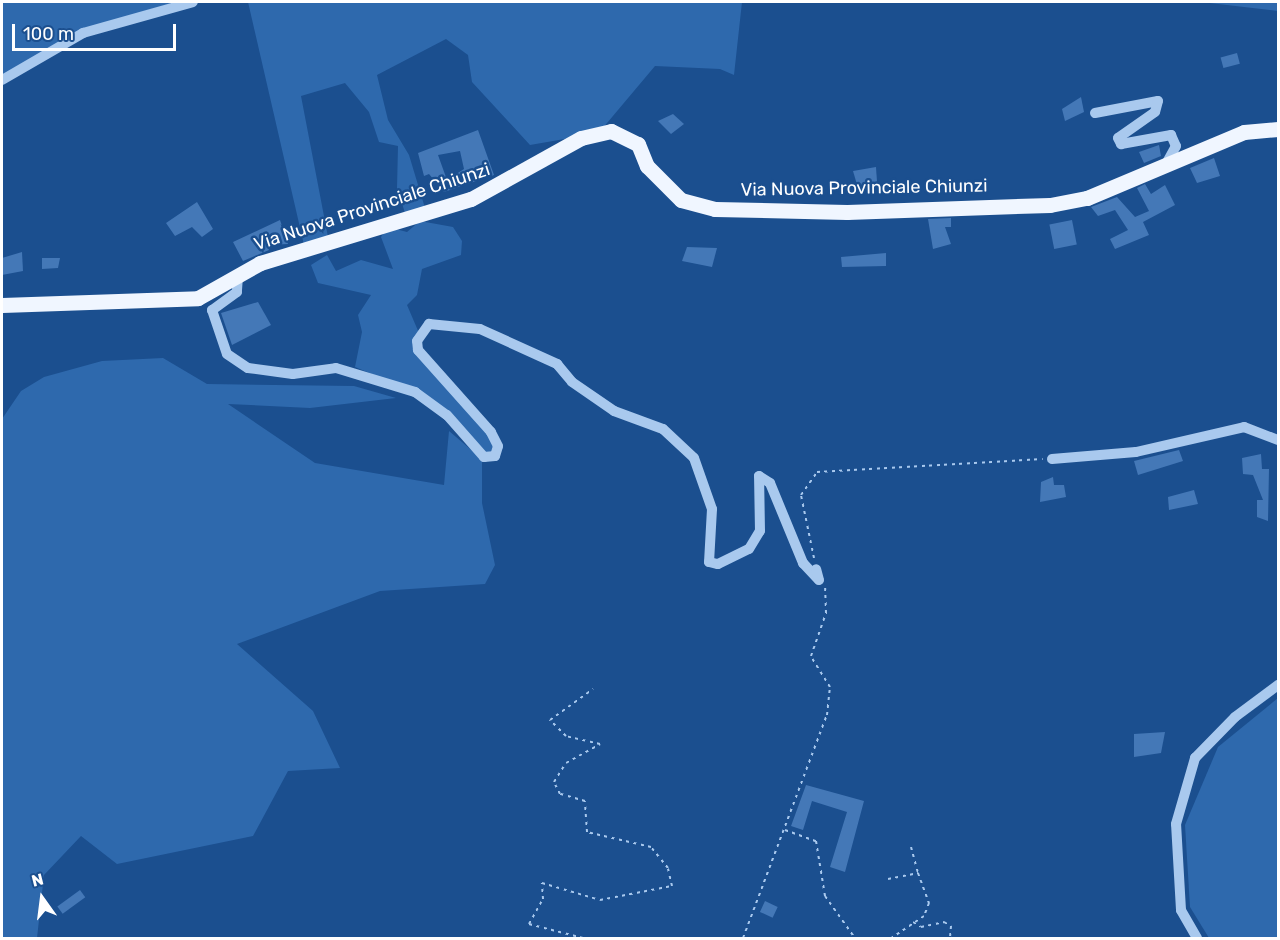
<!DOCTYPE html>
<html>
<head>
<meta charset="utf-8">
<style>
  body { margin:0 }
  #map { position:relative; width:1280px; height:940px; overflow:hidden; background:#1b4f8f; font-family:Rubik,sans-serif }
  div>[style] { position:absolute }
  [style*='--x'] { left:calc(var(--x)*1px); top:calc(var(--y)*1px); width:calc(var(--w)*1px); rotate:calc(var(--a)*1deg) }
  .green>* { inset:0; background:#2e69ad }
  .building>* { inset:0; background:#4478b7; transform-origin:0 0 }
  .path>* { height:2px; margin-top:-1px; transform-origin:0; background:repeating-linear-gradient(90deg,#a9c9ee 0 3px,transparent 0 7.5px) }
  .minor>* { height:10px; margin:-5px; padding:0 5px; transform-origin:5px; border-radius:5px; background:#a9c9ee }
  .major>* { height:15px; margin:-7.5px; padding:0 7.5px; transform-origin:7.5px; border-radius:7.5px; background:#f0f6ff }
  span { translate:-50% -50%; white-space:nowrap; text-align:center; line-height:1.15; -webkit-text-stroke:5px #1b4f8f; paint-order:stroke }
  .street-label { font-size:18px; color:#fff }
  .frame { position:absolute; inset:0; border:3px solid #fff; pointer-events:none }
  .north { position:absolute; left:12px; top:868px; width:60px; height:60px; -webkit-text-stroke:4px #1b4f8f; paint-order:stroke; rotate:346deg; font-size:16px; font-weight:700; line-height:24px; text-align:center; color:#fff }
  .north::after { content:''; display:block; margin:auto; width:21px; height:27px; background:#fff; clip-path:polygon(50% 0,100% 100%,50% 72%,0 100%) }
  .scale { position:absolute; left:12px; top:24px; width:164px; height:27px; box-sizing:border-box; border:3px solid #fff; border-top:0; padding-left:8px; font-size:18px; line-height:21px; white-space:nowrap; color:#fff; -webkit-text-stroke:4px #1b4f8f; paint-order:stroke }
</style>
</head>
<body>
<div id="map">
  <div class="green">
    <div style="clip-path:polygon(2px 2px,176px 2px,81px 30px,2px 76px)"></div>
    <div style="clip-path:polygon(248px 2px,742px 2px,734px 75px,720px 69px,655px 66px,602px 129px,576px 137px,530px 145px,472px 82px,468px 55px,446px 39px,377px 75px,388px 120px,409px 155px,425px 208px,405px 213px,397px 188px,398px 146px,379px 142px,369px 112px,345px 83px,301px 96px,328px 237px,304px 245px)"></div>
    <div style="clip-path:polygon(1201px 2px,1278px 2px,1278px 11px)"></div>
    <div style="clip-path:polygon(420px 221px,453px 227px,462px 241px,461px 255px,422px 269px,417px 295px,407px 305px,419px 333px,417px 341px,498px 446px,484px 457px,415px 392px,355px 367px,362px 332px,358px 315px,371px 295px,318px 283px,311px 265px,327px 255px,336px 271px,361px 260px,393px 269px,381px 237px,388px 227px,407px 232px)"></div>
    <div style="clip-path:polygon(163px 358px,207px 384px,354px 386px,396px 398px,310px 408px,228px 404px,315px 463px,444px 485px,449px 431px,482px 459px,482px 503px,495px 565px,485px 584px,380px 591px,237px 644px,313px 711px,340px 768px,288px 771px,253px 836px,117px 864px,81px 836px,44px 875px,37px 938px,2px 938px,2px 419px,21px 391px,44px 377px,102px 361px)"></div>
    <div style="clip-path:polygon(1278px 698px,1278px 938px,1209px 938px,1190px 907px,1185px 825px,1218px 747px)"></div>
  </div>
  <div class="building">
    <div style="left:1237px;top:53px;width:11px;height:17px;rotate:75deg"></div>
    <div style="clip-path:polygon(1081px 97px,1084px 112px,1065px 121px,1062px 109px)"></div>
    <div style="clip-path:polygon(673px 114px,684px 124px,671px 134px,658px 121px)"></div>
    <div style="clip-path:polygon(evenodd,478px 130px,494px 175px,444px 192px,429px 174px,424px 176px,418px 153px,478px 130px,460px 151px,464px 169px,447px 180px,438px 155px,460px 151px)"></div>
    <div style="clip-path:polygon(1159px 145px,1161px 156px,1144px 163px,1139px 152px)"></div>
    <div style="clip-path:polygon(1214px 158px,1220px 176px,1197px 183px,1190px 168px)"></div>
    <div style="clip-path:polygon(876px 167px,877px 182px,858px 188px,853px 171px)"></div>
    <div style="clip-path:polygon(1145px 184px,1151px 194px,1165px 185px,1175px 205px,1143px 222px,1149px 235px,1115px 249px,1110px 239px,1128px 230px,1115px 210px,1098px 216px,1091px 207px,1117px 197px,1135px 217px,1149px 211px,1137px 188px)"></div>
    <div style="clip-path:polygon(197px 202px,213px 229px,202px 237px,192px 227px,175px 236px,166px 223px)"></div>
    <div style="clip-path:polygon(951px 218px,951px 227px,945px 227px,951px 244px,933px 249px,928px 219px)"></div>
    <div style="clip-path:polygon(280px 220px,288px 244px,267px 245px,269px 250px,243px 261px,233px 242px)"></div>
    <div style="left:1072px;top:220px;width:25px;height:23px;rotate:79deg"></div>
    <div style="clip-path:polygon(687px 247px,717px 248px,712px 267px,682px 261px)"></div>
    <div style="clip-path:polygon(22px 252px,23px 271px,2px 275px,2px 258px)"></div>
    <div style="clip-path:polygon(886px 253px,886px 266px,842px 267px,841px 257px)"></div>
    <div style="clip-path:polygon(42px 258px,60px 258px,58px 268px,42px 269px)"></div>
    <div style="clip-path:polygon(258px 302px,271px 325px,232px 345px,221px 313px)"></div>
    <div style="clip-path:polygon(1179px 450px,1183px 461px,1138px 475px,1134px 461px)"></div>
    <div style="clip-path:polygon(1261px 454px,1262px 469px,1269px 469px,1268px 521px,1257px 517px,1257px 500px,1263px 500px,1253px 475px,1243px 474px,1242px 458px)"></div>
    <div style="clip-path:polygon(1053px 477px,1054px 485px,1064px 485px,1066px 497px,1040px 502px,1041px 482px)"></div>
    <div style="clip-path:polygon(1194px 490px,1198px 504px,1169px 510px,1168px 497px)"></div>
    <div style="clip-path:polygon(1165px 732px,1161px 753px,1134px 757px,1134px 734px)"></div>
    <div style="clip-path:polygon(806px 785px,864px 801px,845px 872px,830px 867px,847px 812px,812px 801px,803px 830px,791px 826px)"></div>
    <div style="left:80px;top:890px;width:9px;height:28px;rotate:54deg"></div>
    <div style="left:765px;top:901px;width:14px;height:12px;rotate:25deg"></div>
  </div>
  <div class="path">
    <div style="--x:814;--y:558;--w:64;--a:-101.7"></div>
    <div style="--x:801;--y:495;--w:28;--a:-55"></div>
    <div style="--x:817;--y:472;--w:226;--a:-3.3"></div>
    <div style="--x:785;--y:830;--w:33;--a:20"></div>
    <div style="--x:816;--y:841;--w:56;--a:80.7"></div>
    <div style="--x:825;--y:896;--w:52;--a:54.5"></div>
    <div style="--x:911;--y:847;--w:27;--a:75"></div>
    <div style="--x:888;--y:879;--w:31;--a:-11"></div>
    <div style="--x:918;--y:873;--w:32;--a:70"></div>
    <div style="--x:929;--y:903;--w:14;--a:111"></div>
    <div style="--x:924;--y:916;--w:40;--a:146"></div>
    <div style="--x:913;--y:922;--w:9;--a:32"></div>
    <div style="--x:921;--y:927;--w:24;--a:-12"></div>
    <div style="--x:944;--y:922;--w:8;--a:30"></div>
    <div style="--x:951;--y:926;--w:12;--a:95"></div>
    <div style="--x:583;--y:938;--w:56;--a:-165.5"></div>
    <div style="--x:529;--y:924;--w:29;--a:-61"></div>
    <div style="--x:543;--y:899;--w:16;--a:-94"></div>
    <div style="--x:542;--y:883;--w:60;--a:16.3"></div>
    <div style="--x:600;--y:900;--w:73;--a:-11"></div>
    <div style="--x:672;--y:886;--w:18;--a:-103"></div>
    <div style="--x:668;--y:868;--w:27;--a:-129"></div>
    <div style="--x:651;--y:847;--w:66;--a:-166.8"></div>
    <div style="--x:587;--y:832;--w:31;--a:-94"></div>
    <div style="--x:585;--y:801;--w:26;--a:-164"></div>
    <div style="--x:560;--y:794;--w:13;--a:-117"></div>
    <div style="--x:554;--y:782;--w:22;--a:-58"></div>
    <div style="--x:566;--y:763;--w:39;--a:-29"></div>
    <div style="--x:600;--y:744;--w:35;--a:-167"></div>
    <div style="--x:566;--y:736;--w:23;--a:-135"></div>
    <div style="--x:550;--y:720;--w:53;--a:-35.8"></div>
    <div style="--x:743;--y:938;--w:238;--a:-69.4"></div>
    <div style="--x:827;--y:715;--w:28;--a:-84"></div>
    <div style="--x:830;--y:687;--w:36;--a:-122"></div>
    <div style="--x:811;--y:656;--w:46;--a:-70.8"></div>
    <div style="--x:826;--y:613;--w:25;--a:-92"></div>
  </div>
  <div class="minor">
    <div style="--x:2;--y:80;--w:94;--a:-30.1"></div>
    <div style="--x:83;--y:33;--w:114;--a:-15.7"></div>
    <div style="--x:1095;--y:113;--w:64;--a:-10.8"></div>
    <div style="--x:1158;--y:101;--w:11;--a:105"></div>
    <div style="--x:1155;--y:112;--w:45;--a:144.9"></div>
    <div style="--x:1118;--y:138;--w:7;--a:63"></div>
    <div style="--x:1121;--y:144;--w:51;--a:-10.2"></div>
    <div style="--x:1171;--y:135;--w:12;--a:66"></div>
    <div style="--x:1176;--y:146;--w:21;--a:119"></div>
    <div style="--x:238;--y:276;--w:16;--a:94"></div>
    <div style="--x:237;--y:292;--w:31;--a:144"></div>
    <div style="--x:212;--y:310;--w:46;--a:71.2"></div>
    <div style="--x:227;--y:354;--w:25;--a:34"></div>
    <div style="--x:248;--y:368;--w:45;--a:7.6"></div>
    <div style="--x:293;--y:374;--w:43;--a:-7.9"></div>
    <div style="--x:336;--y:368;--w:83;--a:16.9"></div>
    <div style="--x:415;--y:392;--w:39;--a:36"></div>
    <div style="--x:447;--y:415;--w:56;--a:48.6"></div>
    <div style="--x:484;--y:457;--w:11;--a:-5"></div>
    <div style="--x:495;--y:456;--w:10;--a:-73"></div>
    <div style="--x:498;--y:446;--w:16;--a:-117"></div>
    <div style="--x:491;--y:432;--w:110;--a:-131.7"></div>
    <div style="--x:418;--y:350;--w:9;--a:-96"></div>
    <div style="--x:417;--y:341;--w:21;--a:-55"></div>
    <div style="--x:429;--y:324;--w:51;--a:5.6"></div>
    <div style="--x:480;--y:329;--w:85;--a:24.4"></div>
    <div style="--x:557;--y:364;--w:23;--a:50"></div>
    <div style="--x:572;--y:382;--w:51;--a:34.6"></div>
    <div style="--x:614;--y:411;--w:52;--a:20.2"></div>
    <div style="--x:663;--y:429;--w:42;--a:43.1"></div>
    <div style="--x:694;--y:458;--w:54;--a:70.6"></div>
    <div style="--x:712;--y:509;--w:53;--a:93.2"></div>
    <div style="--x:709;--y:562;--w:9;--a:13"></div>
    <div style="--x:718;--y:564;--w:34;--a:-26"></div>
    <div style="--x:749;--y:549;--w:21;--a:-59"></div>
    <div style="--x:760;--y:531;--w:55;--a:-91"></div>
    <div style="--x:759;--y:476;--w:13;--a:32"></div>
    <div style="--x:770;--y:483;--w:87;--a:67.6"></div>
    <div style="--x:803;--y:563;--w:23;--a:47"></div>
    <div style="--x:819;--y:580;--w:11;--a:-105"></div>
    <div style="--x:1052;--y:459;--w:84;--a:-4.8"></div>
    <div style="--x:1136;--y:452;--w:111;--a:-13"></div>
    <div style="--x:1244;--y:427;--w:36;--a:21"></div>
    <div style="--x:1197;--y:938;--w:32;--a:-120"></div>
    <div style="--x:1181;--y:910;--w:86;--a:-93.3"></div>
    <div style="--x:1176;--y:824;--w:69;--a:-73.9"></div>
    <div style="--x:1195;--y:758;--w:57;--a:-45.7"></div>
    <div style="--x:1235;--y:717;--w:54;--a:-36.7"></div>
  </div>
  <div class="major">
    <div style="--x:2;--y:305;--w:196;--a:-2"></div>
    <div style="--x:198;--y:298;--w:71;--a:-29.4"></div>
    <div style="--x:260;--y:263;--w:220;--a:-16.9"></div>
    <div style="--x:471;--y:199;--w:126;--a:-29"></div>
    <div style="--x:581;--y:138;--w:31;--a:-13"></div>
    <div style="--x:611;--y:131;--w:30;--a:26"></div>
    <div style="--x:638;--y:144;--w:24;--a:68"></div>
    <div style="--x:647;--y:166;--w:48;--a:45"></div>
    <div style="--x:681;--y:200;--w:35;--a:15"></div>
    <div style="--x:715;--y:209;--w:132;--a:1.3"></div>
    <div style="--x:847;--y:212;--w:203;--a:-2"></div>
    <div style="--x:1050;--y:205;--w:38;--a:-11"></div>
    <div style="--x:1087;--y:198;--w:170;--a:-22.8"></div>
    <div style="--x:1244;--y:132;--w:34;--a:-5"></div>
  </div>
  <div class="street-label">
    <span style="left:864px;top:188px;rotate:-1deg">Via Nuova Provinciale Chiunzi</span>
    <span style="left:372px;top:207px;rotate:-18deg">Via Nuova Provinciale Chiunzi</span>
  </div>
  <div class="frame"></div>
  <div class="north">N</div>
  <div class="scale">100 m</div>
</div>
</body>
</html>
